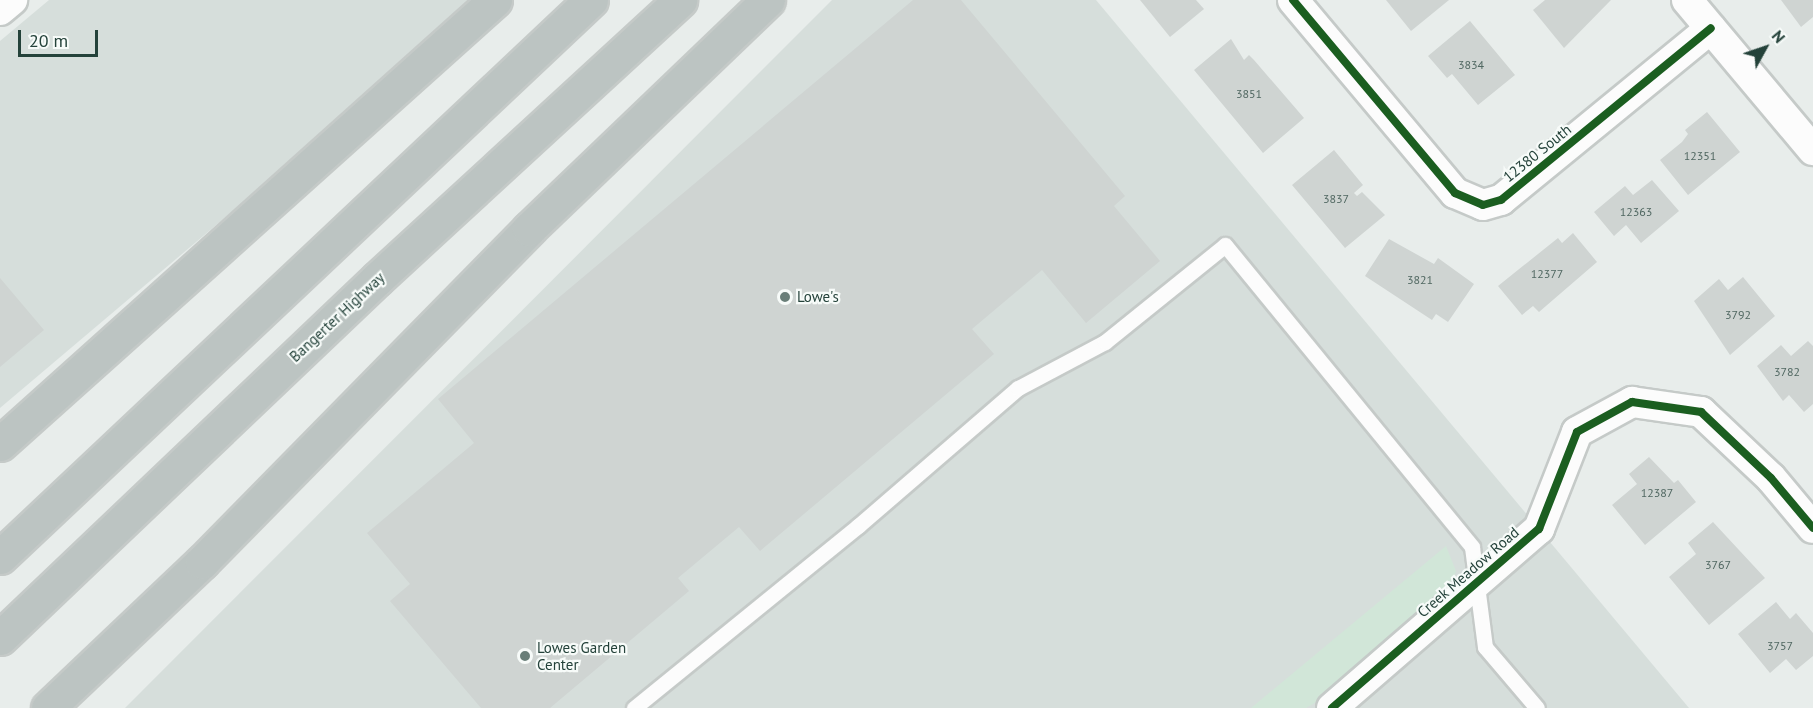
<!DOCTYPE html>
<html>
<head>
<meta charset="utf-8">
<style>
  body { margin:0 }
  #map { position:relative; width:1813px; height:708px; overflow:hidden; background:#e8edeb; font-family:"PT Sans",sans-serif }
  div>[style] { position:absolute }
  [style*='--x'] { left:calc(var(--x)*1px); top:calc(var(--y)*1px); width:calc(var(--w)*1px); rotate:calc(var(--a)*1deg) }
  .built>* { inset:0; background:#d6dedb }
  .green>* { inset:0; background:#d1e6d8 }
  .building>* { inset:0; background:#cfd4d2 }
  .roads { filter:drop-shadow(2px 0 #c5cac8) drop-shadow(-2px 0 #c5cac8) drop-shadow(0 2px #c5cac8) drop-shadow(0 -2px #c5cac8) }
  .service>* { height:15px; margin:-7.5px; padding:0 7.5px; transform-origin:7.5px; border-radius:7.5px; background:#fcfcfc }
  .minor>* { height:30px; margin:-15px; padding:0 15px; transform-origin:15px; border-radius:15px; background:#fcfcfc }
  .motorway>* { height:33px; margin:-16.5px; padding:0 16.5px; transform-origin:16.5px; border-radius:16.5px; background:#bcc4c2 }
  .cycleway>* { height:8px; margin:-4px; padding:0 4px; transform-origin:4px; border-radius:4px; background:#1b5e20 }
  .dots>* { width:16px; height:16px; translate:-50% -50%; box-sizing:border-box; border:3px solid #f7fbf9; border-radius:50% }
  span { translate:-50% -50%; white-space:nowrap; text-align:center; line-height:1.15; -webkit-text-stroke:4.5px #f7fbf9; paint-order:stroke }
  .number-label { font-size:12px; color:#506761 }
  .number-label span { -webkit-text-stroke-width:0 }
  .street-label { font-size:15px; color:#24423a }
  .poi-label { font-size:15px; color:#24423a }
  .left { translate:0 -50%; text-align:left }
  .north { position:absolute; left:1735px; top:18px; width:60px; height:60px; -webkit-text-stroke:4px #f7fbf9; paint-order:stroke; rotate:50deg; font-size:16px; font-weight:700; line-height:24px; text-align:center; color:#24423a }
  .north::after { content:''; display:block; margin:auto; width:21px; height:27px; background:#24423a; clip-path:polygon(50% 0,100% 100%,50% 72%,0 100%) }
  .scale { position:absolute; left:18px; top:30px; width:80px; height:27px; box-sizing:border-box; border:3px solid #24423a; border-top:0; padding-left:8px; font-size:18px; line-height:21px; white-space:nowrap; color:#24423a; -webkit-text-stroke:4px #f7fbf9; paint-order:stroke }
</style>
</head>
<body>
<div id="map">
  <div class="built">
    <div style="clip-path:polygon(49px 0,482px 0,0 408px,0 41px)"></div>
    <div style="clip-path:polygon(832px 0,1096px 0,1689px 708px,125px 708px)"></div>
  </div>
  <div class="green">
    <div style="clip-path:polygon(1446px 546px,1456px 571px,1446px 598px,1340px 688px,1306px 708px,1251px 708px)"></div>
  </div>
  <div class="building">
    <div style="clip-path:polygon(913px 0,961px 0,1125px 196px,1114px 206px,1160px 261px,1086px 323px,1042px 270px,972px 329px,994px 354px,760px 551px,739px 527px,678px 578px,689px 591px,550px 708px,481px 708px,390px 601px,410px 584px,367px 533px,474px 443px,438px 399px)"></div>
    <div style="clip-path:polygon(1140px 0,1196px 0,1204px 9px,1170px 37px)"></div>
    <div style="clip-path:polygon(1386px 0,1449px 0,1411px 31px)"></div>
    <div style="clip-path:polygon(1545px 0,1611px 0,1564px 48px,1533px 10px)"></div>
    <div style="clip-path:polygon(1781px 0,1813px 0,1813px 17px,1801px 27px)"></div>
    <div style="clip-path:polygon(1470px 21px,1515px 75px,1478px 105px,1452px 74px,1447px 78px,1428px 56px)"></div>
    <div style="clip-path:polygon(1231px 39px,1244px 60px,1249px 55px,1254px 60px,1304px 118px,1263px 153px,1194px 70px)"></div>
    <div style="clip-path:polygon(1707px 112px,1740px 152px,1688px 195px,1660px 160px,1682px 142px,1688px 134px,1685px 130px)"></div>
    <div style="clip-path:polygon(1334px 150px,1363px 185px,1354px 193px,1357px 196px,1362px 192px,1385px 215px,1345px 248px,1292px 185px)"></div>
    <div style="clip-path:polygon(1652px 180px,1679px 211px,1641px 243px,1626px 225px,1614px 236px,1594px 212px,1625px 186px,1633px 195px)"></div>
    <div style="clip-path:polygon(1573px 233px,1597px 262px,1539px 312px,1533px 306px,1522px 315px,1498px 286px,1558px 238px,1562px 243px)"></div>
    <div style="clip-path:polygon(1389px 239px,1434px 264px,1438px 258px,1474px 284px,1448px 322px,1436px 314px,1432px 320px,1365px 276px)"></div>
    <div style="clip-path:polygon(1743px 277px,1775px 316px,1730px 355px,1694px 301px,1719px 279px,1728px 290px)"></div>
    <div style="clip-path:polygon(0 278px,44px 330px,0 367px)"></div>
    <div style="clip-path:polygon(1808px 341px,1813px 346px,1813px 404px,1804px 412px,1789px 395px,1783px 401px,1757px 366px,1781px 345px,1791px 356px)"></div>
    <div style="clip-path:polygon(1649px 457px,1674px 483px,1678px 480px,1696px 502px,1645px 545px,1612px 505px,1637px 484px,1629px 474px)"></div>
    <div style="clip-path:polygon(1713px 522px,1765px 578px,1709px 625px,1669px 577px,1696px 554px,1688px 543px)"></div>
    <div style="clip-path:polygon(1776px 602px,1790px 619px,1796px 613px,1813px 633px,1813px 656px,1796px 670px,1786px 659px,1770px 673px,1738px 634px)"></div>
  </div>
  <div class="roads">
    <div class="service">
      <div style="--x:634;--y:708;--w:289;--a:-39.1"></div>
      <div style="--x:858;--y:526;--w:211;--a:-40.8"></div>
      <div style="--x:1018;--y:388;--w:98;--a:-27.9"></div>
      <div style="--x:1105;--y:342;--w:154;--a:-38.9"></div>
      <div style="--x:1225;--y:245;--w:390;--a:50.7"></div>
      <div style="--x:1472;--y:547;--w:101;--a:82.6"></div>
      <div style="--x:1485;--y:647;--w:80;--a:49.6"></div>
    </div>
    <div class="minor">
      <div style="--x:1293;--y:0;--w:252;--a:50"></div>
      <div style="--x:1455;--y:193;--w:30;--a:23"></div>
      <div style="--x:1483;--y:205;--w:19;--a:-16"></div>
      <div style="--x:1501;--y:200;--w:271;--a:-39.3"></div>
      <div style="--x:1687;--y:0;--w:196;--a:50"></div>
      <div style="--x:0;--y:10;--w:16;--a:-40"></div>
      <div style="--x:1332;--y:708;--w:274;--a:-40.9"></div>
      <div style="--x:1539;--y:529;--w:104;--a:-68.6"></div>
      <div style="--x:1577;--y:432;--w:63;--a:-28.6"></div>
      <div style="--x:1632;--y:402;--w:70;--a:8.2"></div>
      <div style="--x:1701;--y:412;--w:96;--a:43.3"></div>
      <div style="--x:1771;--y:478;--w:65;--a:50"></div>
    </div>
    <div class="motorway">
      <div style="--x:0;--y:444;--w:665;--a:-41.89"></div>
      <div style="--x:0;--y:557;--w:812;--a:-43.3"></div>
      <div style="--x:0;--y:638;--w:521;--a:-43.6"></div>
      <div style="--x:377;--y:279;--w:412;--a:-42.6"></div>
      <div style="--x:48;--y:708;--w:212;--a:-43.5"></div>
      <div style="--x:202;--y:562;--w:467;--a:-45.5"></div>
      <div style="--x:529;--y:229;--w:331;--a:-43.8"></div>
    </div>
  </div>
  <div class="cycleway">
    <div style="--x:1293;--y:0;--w:252;--a:50"></div>
    <div style="--x:1455;--y:193;--w:30;--a:23"></div>
    <div style="--x:1483;--y:205;--w:19;--a:-16"></div>
    <div style="--x:1501;--y:200;--w:271;--a:-39.3"></div>
    <div style="--x:1332;--y:708;--w:274;--a:-40.9"></div>
    <div style="--x:1539;--y:529;--w:104;--a:-68.6"></div>
    <div style="--x:1577;--y:432;--w:63;--a:-28.6"></div>
    <div style="--x:1632;--y:402;--w:70;--a:8.2"></div>
    <div style="--x:1701;--y:412;--w:96;--a:43.3"></div>
    <div style="--x:1771;--y:478;--w:65;--a:50"></div>
  </div>
  <div class="dots">
    <div style="left:785px;top:297px;background:#697e78"></div>
    <div style="left:525px;top:656px;background:#697e78"></div>
  </div>
  <div class="number-label">
    <span style="left:1471px;top:65px">3834</span>
    <span style="left:1249px;top:94px">3851</span>
    <span style="left:1700px;top:156px">12351</span>
    <span style="left:1336px;top:199px">3837</span>
    <span style="left:1636px;top:212px">12363</span>
    <span style="left:1547px;top:274px">12377</span>
    <span style="left:1420px;top:280px">3821</span>
    <span style="left:1738px;top:315px">3792</span>
    <span style="left:1787px;top:372px">3782</span>
    <span style="left:1657px;top:493px">12387</span>
    <span style="left:1718px;top:565px">3767</span>
    <span style="left:1780px;top:646px">3757</span>
  </div>
  <div class="street-label">
    <span style="left:1537px;top:153px;rotate:-39deg">12380 South</span>
    <span style="left:337px;top:317px;rotate:-43deg">Bangerter Highway</span>
    <span style="left:1468px;top:572px;rotate:-41deg">Creek Meadow Road</span>
  </div>
  <div class="poi-label">
    <span class="left" style="left:797px;top:297px">Lowe's</span>
    <span class="left" style="left:537px;top:656px">Lowes Garden<br>Center</span>
  </div>
  <div class="north">N</div>
  <div class="scale">20 m</div>
</div>
</body>
</html>
